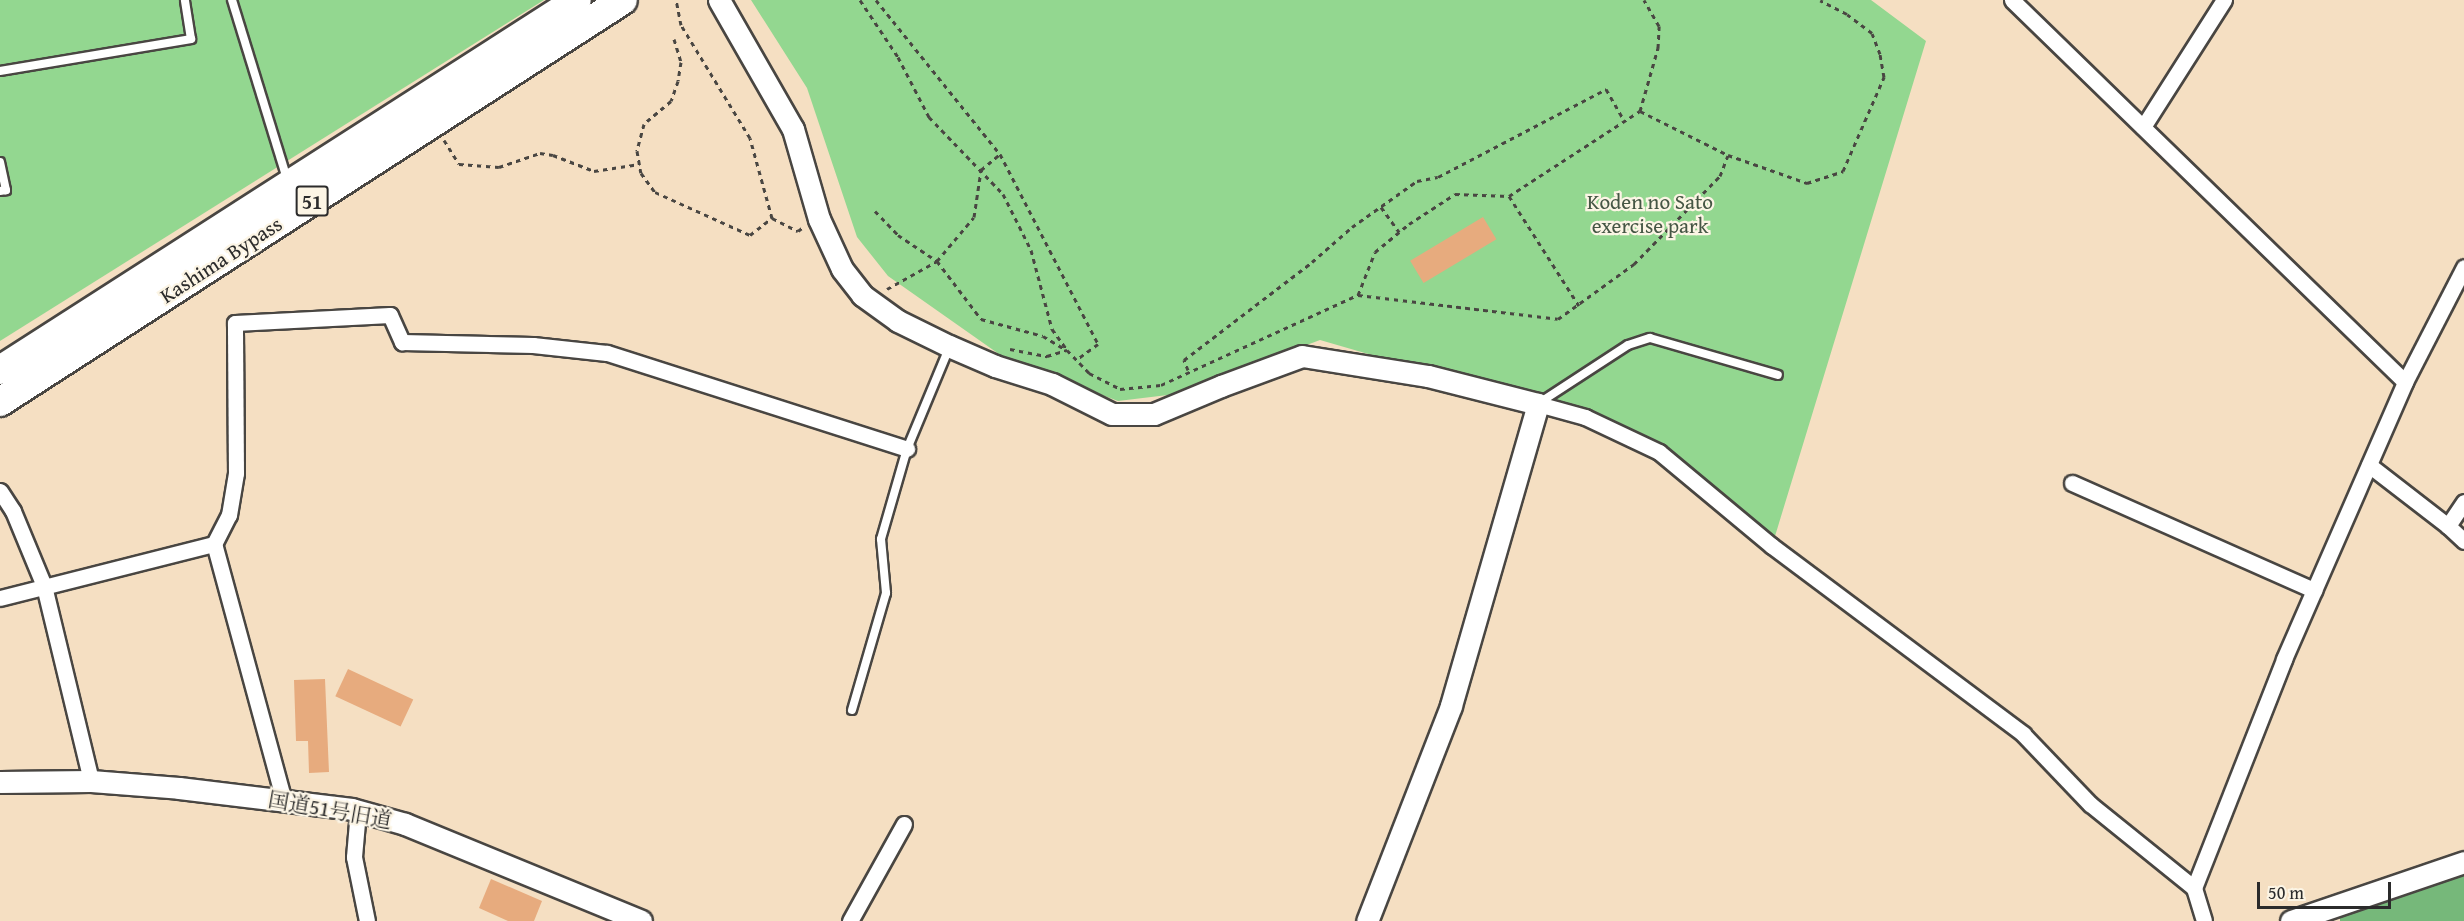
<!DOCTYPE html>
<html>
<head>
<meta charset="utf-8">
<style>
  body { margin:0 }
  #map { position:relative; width:2464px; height:921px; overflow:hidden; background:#f5dfc2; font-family:"Gentium Book Plus","Noto Serif JP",serif }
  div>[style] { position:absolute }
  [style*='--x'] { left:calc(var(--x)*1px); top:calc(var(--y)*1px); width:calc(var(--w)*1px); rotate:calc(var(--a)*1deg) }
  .green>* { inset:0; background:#93d790 }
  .forest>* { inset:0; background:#76b87a }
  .building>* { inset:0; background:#e7ab7e; transform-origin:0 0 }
  .path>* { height:3px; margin-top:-1.5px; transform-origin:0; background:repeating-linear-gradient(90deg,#494642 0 4.5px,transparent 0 9px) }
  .roads { filter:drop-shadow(2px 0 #494642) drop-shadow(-2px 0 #494642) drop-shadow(0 2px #494642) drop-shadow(0 -2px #494642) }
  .lane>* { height:8px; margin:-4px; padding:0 4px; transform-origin:4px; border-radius:4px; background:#fff }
  .street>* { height:15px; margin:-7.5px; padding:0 7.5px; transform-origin:7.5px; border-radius:7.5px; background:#fff }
  .secondary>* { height:21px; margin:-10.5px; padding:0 10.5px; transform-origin:10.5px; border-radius:10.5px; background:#fff }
  .highway>* { height:28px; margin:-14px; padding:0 14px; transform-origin:14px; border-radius:14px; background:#fff }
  span { translate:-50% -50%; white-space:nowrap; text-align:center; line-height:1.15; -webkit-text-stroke:4.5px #fcf5e5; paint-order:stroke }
  .shield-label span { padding:2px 4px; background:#fcf5e5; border:2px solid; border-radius:4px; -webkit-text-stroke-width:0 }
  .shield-label { font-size:20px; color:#2b2b2b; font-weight:700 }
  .park-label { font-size:21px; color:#455644 }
  .street-label { font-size:21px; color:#2b2b2b }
  .scale { position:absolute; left:2257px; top:882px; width:134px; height:27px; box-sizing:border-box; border:3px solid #2b2b2b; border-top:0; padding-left:8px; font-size:18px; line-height:21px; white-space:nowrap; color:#2b2b2b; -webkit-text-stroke:4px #fcf5e5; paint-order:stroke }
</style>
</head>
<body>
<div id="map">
  <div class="green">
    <div style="clip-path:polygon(0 0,544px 0,0 341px)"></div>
    <div style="clip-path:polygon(751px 0,1871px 0,1926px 41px,1772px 546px,1659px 452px,1585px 417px,1320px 340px,1176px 394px,1118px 401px,1006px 359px,888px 276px,857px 237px,807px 88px)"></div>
  </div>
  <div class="forest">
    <div style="clip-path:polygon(2464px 871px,2464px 921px,2340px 921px,2340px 911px)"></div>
  </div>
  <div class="building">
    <div style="left:1483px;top:217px;width:26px;height:85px;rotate:59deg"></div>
    <div style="left:348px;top:669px;width:72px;height:30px;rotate:25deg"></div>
    <div style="clip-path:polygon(325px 679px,329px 772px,309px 773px,308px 741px,296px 741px,294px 680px)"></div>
    <div style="clip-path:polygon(491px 879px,542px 901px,534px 921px,508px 921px,479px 908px)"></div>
  </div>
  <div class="path">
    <div style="--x:860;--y:0;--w:69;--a:56.3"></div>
    <div style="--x:898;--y:57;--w:68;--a:62.7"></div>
    <div style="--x:929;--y:117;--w:107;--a:46.1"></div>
    <div style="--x:1003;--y:194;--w:63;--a:63.4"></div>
    <div style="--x:1031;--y:250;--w:82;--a:75.1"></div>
    <div style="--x:1052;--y:329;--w:26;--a:54"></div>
    <div style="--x:1067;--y:350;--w:32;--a:46"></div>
    <div style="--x:1089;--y:373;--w:35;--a:27"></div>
    <div style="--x:1120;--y:389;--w:41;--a:-5.6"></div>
    <div style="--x:1161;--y:385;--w:217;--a:-24.6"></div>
    <div style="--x:1358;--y:295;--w:46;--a:-68.4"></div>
    <div style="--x:1375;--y:252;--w:44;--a:-39.5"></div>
    <div style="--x:1409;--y:224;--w:55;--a:-33.1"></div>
    <div style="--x:1455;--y:194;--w:54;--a:2.1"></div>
    <div style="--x:1509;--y:196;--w:156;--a:-33"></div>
    <div style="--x:1640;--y:111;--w:66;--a:-74.1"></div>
    <div style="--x:1658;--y:48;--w:22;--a:-87"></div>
    <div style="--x:1659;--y:26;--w:30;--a:-120"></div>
    <div style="--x:876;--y:0;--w:198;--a:51.2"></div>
    <div style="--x:1000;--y:154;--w:214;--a:62.7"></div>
    <div style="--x:1098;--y:344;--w:27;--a:144"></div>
    <div style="--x:674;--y:39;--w:24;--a:73"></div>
    <div style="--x:681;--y:62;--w:19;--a:99"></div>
    <div style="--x:678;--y:81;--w:21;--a:109"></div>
    <div style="--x:671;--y:101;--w:35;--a:140"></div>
    <div style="--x:644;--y:124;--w:28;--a:105"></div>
    <div style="--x:637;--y:151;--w:22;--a:80"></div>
    <div style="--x:641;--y:173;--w:24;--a:54"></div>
    <div style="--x:655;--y:192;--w:104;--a:24.4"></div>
    <div style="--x:750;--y:235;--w:28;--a:-38"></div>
    <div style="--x:772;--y:218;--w:83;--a:-105.4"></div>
    <div style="--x:750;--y:138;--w:132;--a:-121.4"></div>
    <div style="--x:681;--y:25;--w:25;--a:-101"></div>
    <div style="--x:1640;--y:111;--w:98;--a:26.6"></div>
    <div style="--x:1728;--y:155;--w:84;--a:19.5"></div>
    <div style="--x:1807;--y:183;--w:38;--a:-18"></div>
    <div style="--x:1843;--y:171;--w:103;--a:-66.4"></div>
    <div style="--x:1884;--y:77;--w:23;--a:-100"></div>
    <div style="--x:1880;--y:54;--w:22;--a:-111"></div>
    <div style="--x:1872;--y:33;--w:31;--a:-143"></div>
    <div style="--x:1847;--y:14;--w:30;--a:-153"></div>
    <div style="--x:444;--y:140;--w:28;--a:58"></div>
    <div style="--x:459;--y:164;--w:40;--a:4.3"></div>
    <div style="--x:499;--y:167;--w:43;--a:-18.9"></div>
    <div style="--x:540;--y:153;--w:13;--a:9"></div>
    <div style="--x:553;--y:155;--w:44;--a:21.3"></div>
    <div style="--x:594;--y:171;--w:46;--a:-8.8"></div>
    <div style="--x:1509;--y:196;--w:130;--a:57.5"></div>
    <div style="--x:1381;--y:207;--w:31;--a:54"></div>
    <div style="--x:875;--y:211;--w:33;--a:46"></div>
    <div style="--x:898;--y:235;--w:47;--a:33.7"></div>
    <div style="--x:937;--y:261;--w:73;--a:52.8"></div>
    <div style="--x:981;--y:319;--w:64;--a:15.3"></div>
    <div style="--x:1043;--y:336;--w:26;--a:31"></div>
    <div style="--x:772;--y:218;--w:29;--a:27"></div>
    <div style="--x:798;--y:231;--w:5;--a:-37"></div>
    <div style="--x:887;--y:289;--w:57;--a:-29.2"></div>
    <div style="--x:937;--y:261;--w:57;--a:-49.9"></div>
    <div style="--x:974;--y:217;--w:48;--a:-81.5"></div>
    <div style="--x:981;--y:170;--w:25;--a:-40"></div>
    <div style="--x:1358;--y:295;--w:201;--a:6.8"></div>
    <div style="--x:1558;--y:319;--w:94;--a:-35.9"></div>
    <div style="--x:1634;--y:264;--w:123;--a:-45.7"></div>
    <div style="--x:1720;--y:176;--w:22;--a:-69"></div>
    <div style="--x:1010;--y:349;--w:38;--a:11"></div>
    <div style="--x:1047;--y:356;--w:21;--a:-17"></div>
    <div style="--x:1188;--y:370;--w:11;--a:-112"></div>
    <div style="--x:1184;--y:360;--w:161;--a:-37.4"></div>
    <div style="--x:1312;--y:262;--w:53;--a:-41.2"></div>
    <div style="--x:1352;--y:227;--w:80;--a:-35.3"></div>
    <div style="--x:1417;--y:181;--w:21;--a:-11"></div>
    <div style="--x:1438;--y:177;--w:190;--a:-27.6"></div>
    <div style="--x:1606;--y:89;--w:36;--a:60"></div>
  </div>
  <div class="roads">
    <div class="lane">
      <div style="--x:232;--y:0;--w:187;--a:72.9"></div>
      <div style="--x:0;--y:71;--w:194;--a:-9.5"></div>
      <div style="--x:191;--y:39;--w:39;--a:-99"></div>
      <div style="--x:0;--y:162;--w:29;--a:78"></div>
      <div style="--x:6;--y:190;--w:6;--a:171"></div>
      <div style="--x:1539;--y:403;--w:106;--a:-33.1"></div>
      <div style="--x:1628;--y:345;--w:23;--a:-18"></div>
      <div style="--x:1650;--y:338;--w:133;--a:16.1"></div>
      <div style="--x:852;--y:710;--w:122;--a:-73.8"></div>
      <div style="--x:886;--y:593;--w:54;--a:-95.3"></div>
      <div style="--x:881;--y:539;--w:94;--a:-73.9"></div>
      <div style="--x:907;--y:449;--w:109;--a:-67.4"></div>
    </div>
    <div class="street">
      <div style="--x:2012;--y:0;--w:548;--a:44.19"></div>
      <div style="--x:2143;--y:127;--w:151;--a:-57.5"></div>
      <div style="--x:1538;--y:404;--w:49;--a:15.5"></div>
      <div style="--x:1585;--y:417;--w:82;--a:25.3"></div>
      <div style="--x:1659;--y:452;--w:147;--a:39.8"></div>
      <div style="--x:1772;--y:546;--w:314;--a:36.8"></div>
      <div style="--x:2023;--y:734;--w:97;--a:46.3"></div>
      <div style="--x:2090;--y:804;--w:134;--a:38.9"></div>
      <div style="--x:2194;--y:888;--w:34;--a:73"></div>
      <div style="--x:2369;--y:465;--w:100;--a:37.7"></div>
      <div style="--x:2072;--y:483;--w:265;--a:23.9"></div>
      <div style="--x:0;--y:491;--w:24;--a:57"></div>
      <div style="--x:13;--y:511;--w:81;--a:67.5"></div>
      <div style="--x:44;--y:586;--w:201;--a:76.4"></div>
      <div style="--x:2464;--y:502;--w:29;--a:124"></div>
      <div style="--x:2448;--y:526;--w:22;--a:43"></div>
      <div style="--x:0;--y:598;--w:221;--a:-14.2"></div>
      <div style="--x:284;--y:801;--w:266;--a:-105.2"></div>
      <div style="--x:214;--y:544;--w:33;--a:-63"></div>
      <div style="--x:229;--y:515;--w:43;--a:-80.5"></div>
      <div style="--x:236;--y:473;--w:150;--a:-90.4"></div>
      <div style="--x:235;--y:323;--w:155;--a:-3"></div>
      <div style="--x:390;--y:315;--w:30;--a:66"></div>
      <div style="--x:402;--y:342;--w:131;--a:1.3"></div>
      <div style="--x:533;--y:345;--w:74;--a:6.2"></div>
      <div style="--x:607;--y:353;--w:315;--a:17.7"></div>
      <div style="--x:358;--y:811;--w:46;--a:95"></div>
      <div style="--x:354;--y:857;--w:65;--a:78.5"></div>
      <div style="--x:2194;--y:888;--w:246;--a:-68.5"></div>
      <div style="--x:2284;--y:659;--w:302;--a:-66.4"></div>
      <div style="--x:2405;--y:382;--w:129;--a:-62.8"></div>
      <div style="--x:850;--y:921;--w:111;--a:-60.9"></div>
    </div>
    <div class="secondary">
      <div style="--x:719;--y:0;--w:149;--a:60.2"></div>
      <div style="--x:793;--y:129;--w:94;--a:73.9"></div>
      <div style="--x:819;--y:219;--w:55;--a:65.3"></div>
      <div style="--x:842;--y:269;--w:33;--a:52"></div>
      <div style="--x:862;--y:295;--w:44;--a:35.8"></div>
      <div style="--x:898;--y:321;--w:57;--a:26.1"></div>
      <div style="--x:949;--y:346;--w:50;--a:23.5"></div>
      <div style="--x:995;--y:366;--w:60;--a:17.5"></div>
      <div style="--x:1052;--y:384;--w:67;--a:26.6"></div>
      <div style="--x:1112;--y:414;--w:42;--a:0"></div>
      <div style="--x:1154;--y:414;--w:73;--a:-22.7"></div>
      <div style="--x:1221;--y:386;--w:86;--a:-20.3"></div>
      <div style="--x:1302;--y:356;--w:128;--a:9"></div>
      <div style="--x:1428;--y:376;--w:114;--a:14.3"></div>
      <div style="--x:1538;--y:404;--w:314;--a:106.1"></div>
      <div style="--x:1451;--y:706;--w:231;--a:111.3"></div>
      <div style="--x:0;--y:782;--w:91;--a:-0.6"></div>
      <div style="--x:91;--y:781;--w:88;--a:4.5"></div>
      <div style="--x:179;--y:788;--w:174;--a:6.9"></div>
      <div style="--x:352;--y:809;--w:55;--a:15.8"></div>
      <div style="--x:405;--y:824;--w:255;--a:22.3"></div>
      <div style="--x:2291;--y:921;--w:183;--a:-18.8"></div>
    </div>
    <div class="highway">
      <div style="--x:0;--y:370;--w:685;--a:-32.67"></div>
      <div style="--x:0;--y:402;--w:741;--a:-32.83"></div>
    </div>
  </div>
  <div class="shield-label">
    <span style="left:312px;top:201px">51</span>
  </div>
  <div class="park-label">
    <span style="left:1650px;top:214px">Koden no Sato<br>exercise park</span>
  </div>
  <div class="street-label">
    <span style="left:221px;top:260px;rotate:-33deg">Kashima Bypass</span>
    <span style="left:330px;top:810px;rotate:10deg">国道51号旧道</span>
  </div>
  <div class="scale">50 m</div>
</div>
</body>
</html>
